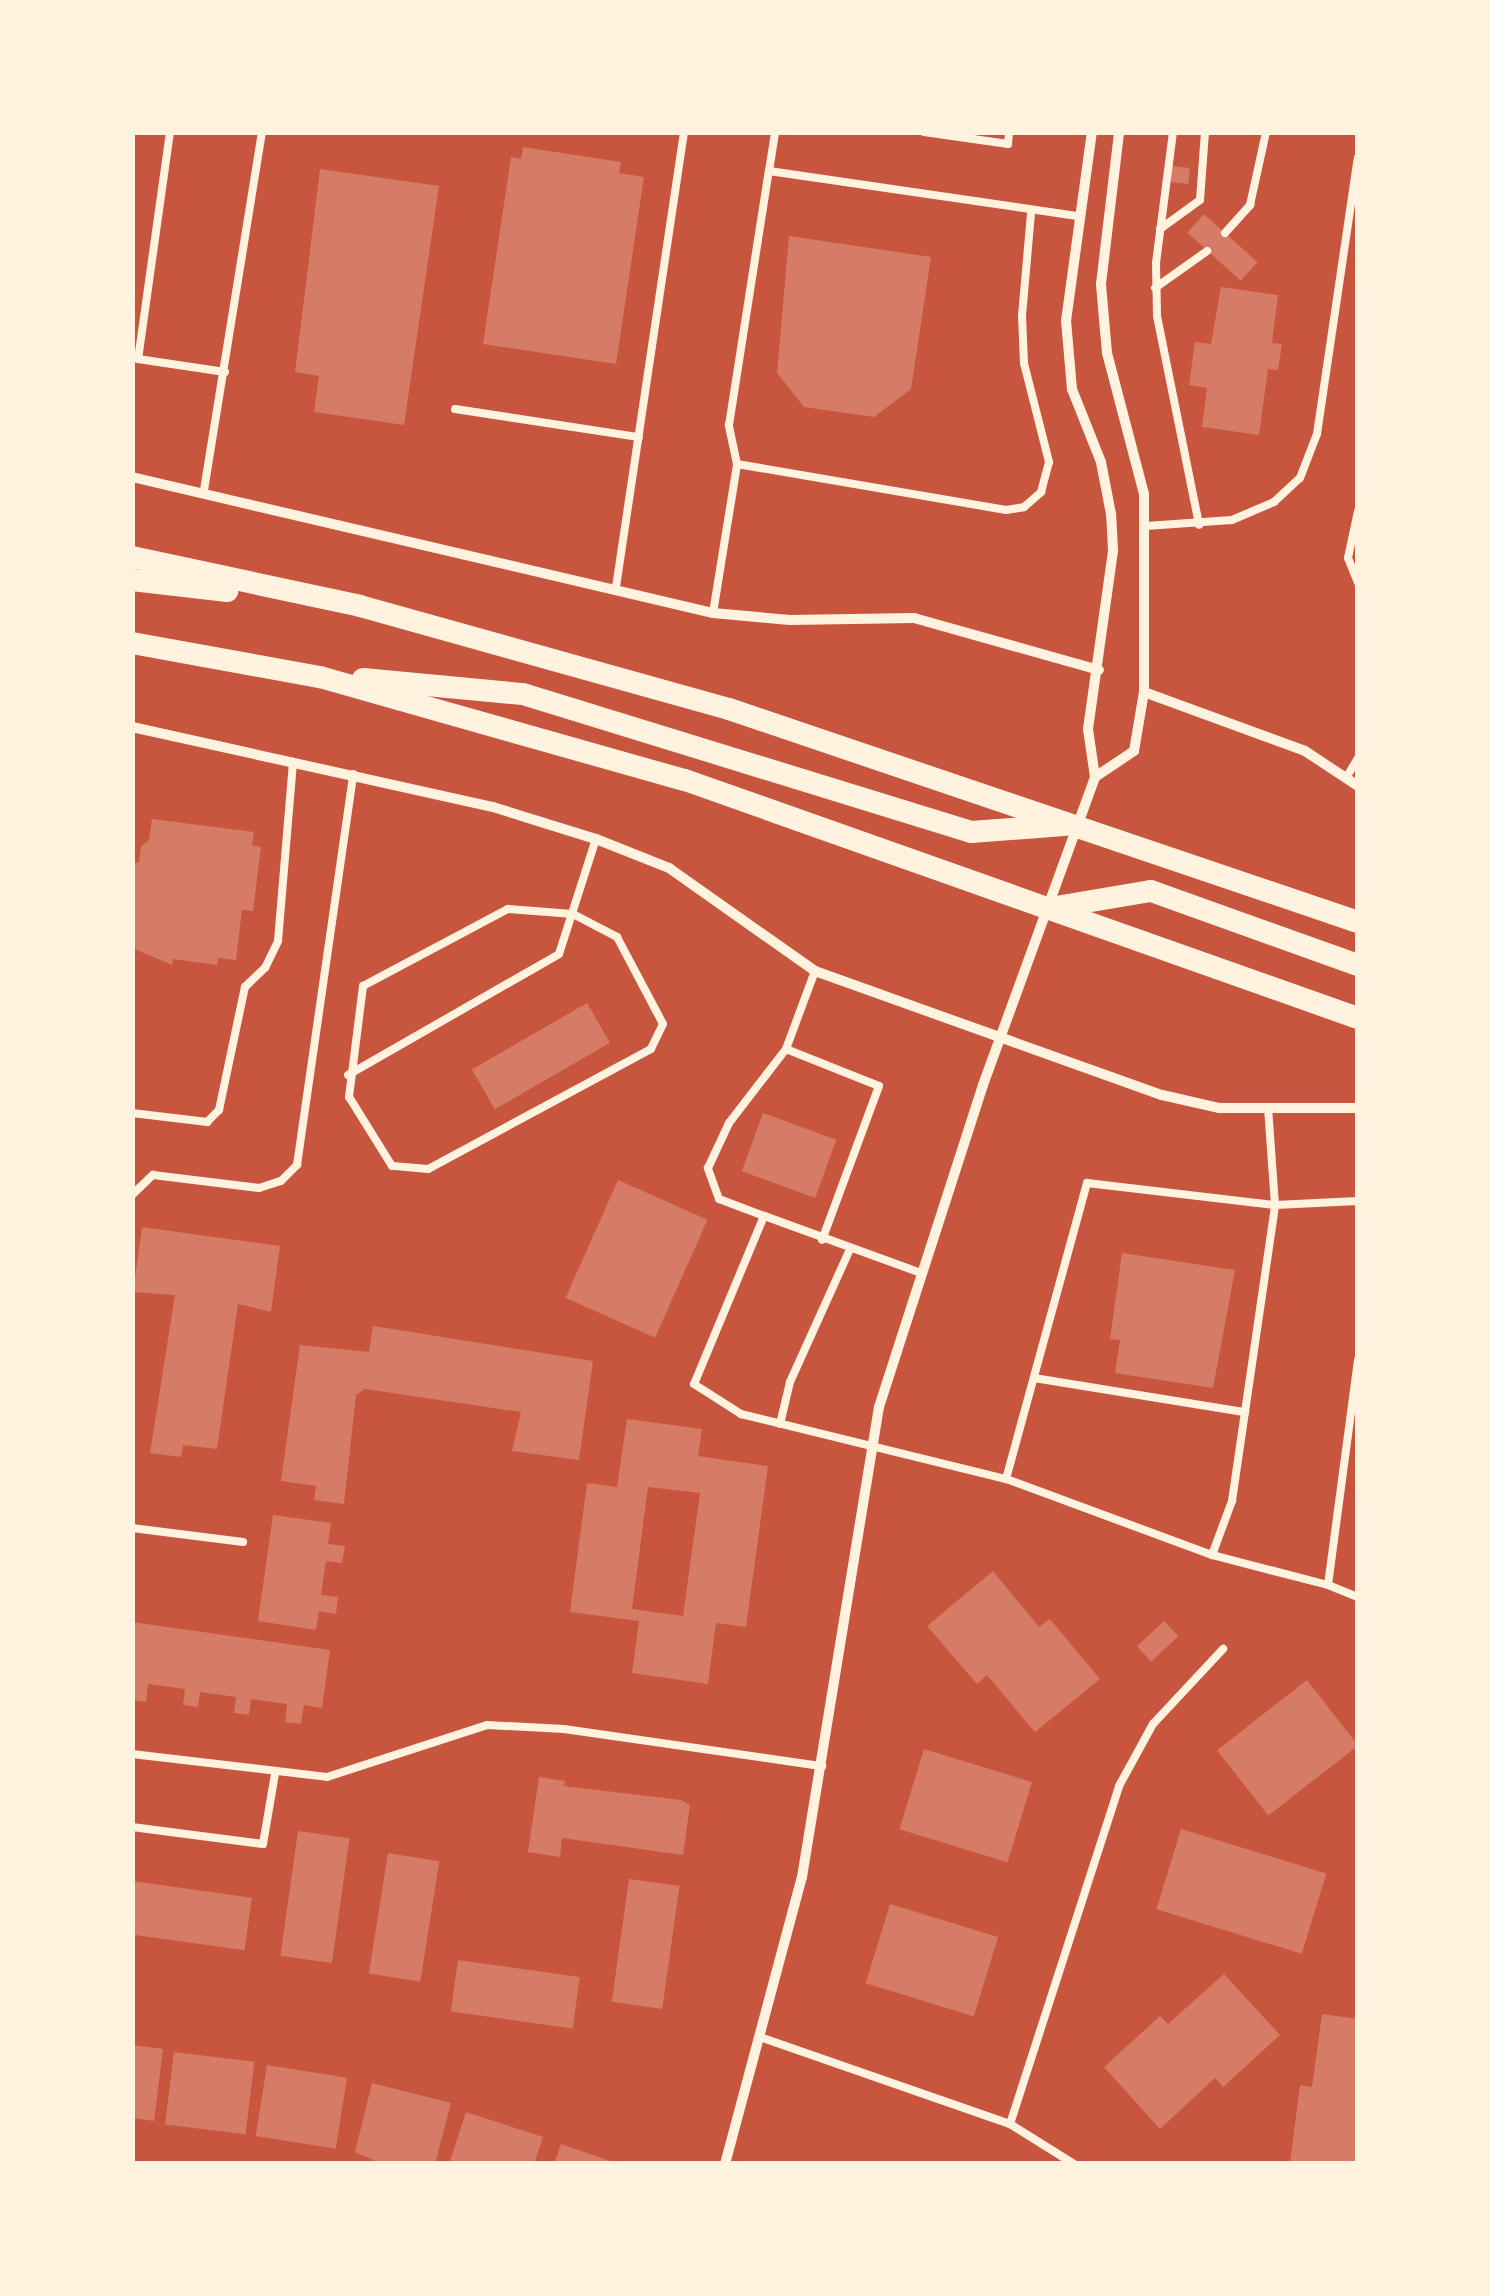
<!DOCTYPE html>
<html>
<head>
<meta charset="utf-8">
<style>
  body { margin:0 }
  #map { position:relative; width:1490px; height:2296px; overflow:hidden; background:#c8553d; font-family:"Asap Condensed",sans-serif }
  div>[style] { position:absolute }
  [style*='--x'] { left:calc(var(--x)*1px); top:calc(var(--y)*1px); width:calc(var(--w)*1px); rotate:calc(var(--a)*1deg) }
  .building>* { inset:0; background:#d67c66; transform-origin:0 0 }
  .service>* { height:8px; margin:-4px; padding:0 4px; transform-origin:4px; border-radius:4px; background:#fff3e0 }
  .minor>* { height:10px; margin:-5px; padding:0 5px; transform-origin:5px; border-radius:5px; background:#fff3e0 }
  .primary>* { height:22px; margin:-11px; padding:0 11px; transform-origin:11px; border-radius:11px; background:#fff3e0 }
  span { translate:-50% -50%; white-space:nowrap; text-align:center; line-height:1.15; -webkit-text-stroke:8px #fff3e0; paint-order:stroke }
  .frame { position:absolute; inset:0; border:135px solid #fff3e0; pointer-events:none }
</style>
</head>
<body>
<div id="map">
  <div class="building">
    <div style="clip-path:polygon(523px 147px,621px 162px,619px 173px,644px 177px,616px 364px,483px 344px,511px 157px,521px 159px)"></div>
    <div style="left:1172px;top:166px;width:18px;height:16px;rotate:6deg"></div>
    <div style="clip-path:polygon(320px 169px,439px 186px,404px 425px,314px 412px,319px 376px,295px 372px)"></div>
    <div style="left:1204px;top:214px;width:72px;height:25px;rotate:42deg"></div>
    <div style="clip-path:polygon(789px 236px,931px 257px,911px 389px,874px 417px,804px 407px,777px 373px)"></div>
    <div style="clip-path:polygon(1221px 287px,1278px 295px,1272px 343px,1282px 344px,1278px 370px,1268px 369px,1259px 435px,1202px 427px,1207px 388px,1189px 385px,1195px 342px,1211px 344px)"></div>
    <div style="clip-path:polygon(152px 819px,254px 832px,252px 845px,261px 847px,253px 911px,242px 910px,236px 960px,218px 958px,217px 965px,173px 959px,172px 965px,132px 948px,132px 862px,139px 863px,141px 846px,149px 840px)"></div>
    <div style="left:587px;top:1003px;width:46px;height:133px;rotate:60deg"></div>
    <div style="left:763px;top:1113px;width:78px;height:62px;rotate:20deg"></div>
    <div style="left:618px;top:1180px;width:98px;height:129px;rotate:24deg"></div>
    <div style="clip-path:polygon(142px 1227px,280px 1246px,271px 1312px,238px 1304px,217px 1449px,183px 1445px,181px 1457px,150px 1453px,175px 1295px,133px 1292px)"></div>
    <div style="clip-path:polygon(1122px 1253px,1235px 1270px,1213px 1388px,1115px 1373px,1120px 1340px,1110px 1339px)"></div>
    <div style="clip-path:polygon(373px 1326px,593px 1361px,579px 1460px,512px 1451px,521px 1412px,365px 1389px,356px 1395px,344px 1504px,314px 1500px,316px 1486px,281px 1481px,300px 1345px,369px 1352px)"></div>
    <div style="clip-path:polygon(evenodd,627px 1419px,702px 1429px,698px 1456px,768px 1466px,746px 1627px,716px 1623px,708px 1684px,632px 1673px,639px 1621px,570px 1612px,587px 1483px,617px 1487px,627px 1419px,648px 1487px,700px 1493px,683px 1616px,632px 1609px,648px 1487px)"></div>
    <div style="clip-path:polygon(273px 1515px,331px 1523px,328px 1544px,345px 1546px,342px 1563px,326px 1561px,321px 1595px,338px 1597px,336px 1614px,319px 1611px,316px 1630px,258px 1621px)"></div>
    <div style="clip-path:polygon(993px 1571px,1039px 1627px,1050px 1619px,1100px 1679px,1035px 1732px,987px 1675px,977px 1684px,927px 1626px)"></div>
    <div style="left:1164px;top:1621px;width:21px;height:37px;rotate:47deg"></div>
    <div style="clip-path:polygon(132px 1622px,330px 1650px,322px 1708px,304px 1705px,301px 1724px,285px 1722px,287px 1704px,251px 1699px,249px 1715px,234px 1713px,236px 1697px,200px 1692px,198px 1707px,183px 1705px,185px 1689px,148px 1684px,146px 1702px,132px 1700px)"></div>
    <div style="left:1307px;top:1680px;width:83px;height:114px;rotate:52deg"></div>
    <div style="left:924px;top:1749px;width:113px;height:84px;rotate:17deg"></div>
    <div style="clip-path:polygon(539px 1777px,565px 1781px,564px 1786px,681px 1800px,690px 1805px,683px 1855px,562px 1838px,560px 1857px,528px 1852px)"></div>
    <div style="left:1181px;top:1829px;width:152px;height:84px;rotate:17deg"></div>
    <div style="left:298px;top:1831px;width:52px;height:126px;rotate:8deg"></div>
    <div style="left:388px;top:1853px;width:52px;height:122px;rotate:9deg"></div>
    <div style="left:629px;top:1879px;width:51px;height:124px;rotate:8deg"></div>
    <div style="left:132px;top:1881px;width:121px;height:53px;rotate:8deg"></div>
    <div style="left:890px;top:1904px;width:113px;height:83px;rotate:17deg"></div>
    <div style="left:458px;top:1960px;width:123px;height:52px;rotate:8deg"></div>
    <div style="clip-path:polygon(1224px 1974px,1280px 2035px,1223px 2087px,1215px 2078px,1160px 2129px,1104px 2067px,1160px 2016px,1168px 2024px)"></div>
    <div style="clip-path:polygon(1322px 2014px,1358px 2019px,1358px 2164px,1290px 2163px,1300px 2085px,1312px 2087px)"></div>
    <div style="clip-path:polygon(132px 2045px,163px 2049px,154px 2121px,132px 2118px)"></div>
    <div style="left:174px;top:2052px;width:81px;height:73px;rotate:7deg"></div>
    <div style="left:267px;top:2065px;width:81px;height:72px;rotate:9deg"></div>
    <div style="clip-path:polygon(372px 2083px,451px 2103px,435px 2164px,382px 2164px,355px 2152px)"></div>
    <div style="clip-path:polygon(466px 2112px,543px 2137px,534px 2164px,449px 2164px)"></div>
    <div style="clip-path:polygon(561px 2144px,616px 2163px,616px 2164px,554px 2164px)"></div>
  </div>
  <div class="service">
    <div style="--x:170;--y:132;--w:229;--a:98"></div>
    <div style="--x:138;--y:359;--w:88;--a:8.5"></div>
    <div style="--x:924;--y:132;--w:85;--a:8.1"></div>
    <div style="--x:1008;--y:144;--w:12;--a:-85"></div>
    <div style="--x:1173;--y:132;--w:132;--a:97.4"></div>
    <div style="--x:1156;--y:263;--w:53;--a:88.9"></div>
    <div style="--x:1157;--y:316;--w:213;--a:78.6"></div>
    <div style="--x:769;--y:171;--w:39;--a:-81"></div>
    <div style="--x:1160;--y:229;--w:49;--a:-35.9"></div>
    <div style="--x:1200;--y:200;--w:68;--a:-85.8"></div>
    <div style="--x:1225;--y:233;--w:38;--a:-48"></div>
    <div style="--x:1250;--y:205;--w:75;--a:-77.6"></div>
    <div style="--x:1155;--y:288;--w:64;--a:-35.4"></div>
    <div style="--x:455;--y:409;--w:186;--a:8.7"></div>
    <div style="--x:737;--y:464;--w:40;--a:-102"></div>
    <div style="--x:729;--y:425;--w:257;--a:-81.1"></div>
    <div style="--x:769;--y:171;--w:313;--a:8.3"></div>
    <div style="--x:204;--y:490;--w:363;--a:-80.8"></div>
    <div style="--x:1358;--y:511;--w:48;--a:102"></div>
    <div style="--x:1348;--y:558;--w:27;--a:68"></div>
    <div style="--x:1146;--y:526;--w:86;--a:-4"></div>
    <div style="--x:1232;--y:520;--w:46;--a:-23.2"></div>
    <div style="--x:1274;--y:502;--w:35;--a:-43"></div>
    <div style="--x:1300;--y:478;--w:47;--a:-68.9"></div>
    <div style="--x:1317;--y:434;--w:279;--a:-81.6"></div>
    <div style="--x:616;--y:587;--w:460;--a:-81.5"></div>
    <div style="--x:713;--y:613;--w:151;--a:-80.8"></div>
    <div style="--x:737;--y:464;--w:273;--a:9.7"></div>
    <div style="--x:1006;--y:510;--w:18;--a:-9"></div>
    <div style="--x:1024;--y:507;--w:23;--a:-41"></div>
    <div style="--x:1041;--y:492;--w:31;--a:-75"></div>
    <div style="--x:1049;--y:462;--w:102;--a:-104.2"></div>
    <div style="--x:1024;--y:363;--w:47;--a:-92.4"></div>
    <div style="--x:1022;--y:316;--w:103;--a:-85"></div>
    <div style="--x:1346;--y:778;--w:23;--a:-59"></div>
    <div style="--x:508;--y:909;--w:65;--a:4.4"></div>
    <div style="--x:573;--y:914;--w:50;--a:27.6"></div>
    <div style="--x:617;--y:937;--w:98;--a:62.1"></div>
    <div style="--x:663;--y:1024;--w:28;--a:116"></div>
    <div style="--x:651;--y:1049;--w:253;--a:151.7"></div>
    <div style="--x:428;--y:1169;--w:36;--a:-175"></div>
    <div style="--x:392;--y:1166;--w:81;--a:-121.9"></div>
    <div style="--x:349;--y:1097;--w:112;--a:-82.8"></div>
    <div style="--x:363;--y:986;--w:164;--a:-28"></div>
    <div style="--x:815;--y:971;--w:83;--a:110.4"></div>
    <div style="--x:786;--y:1049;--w:100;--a:21.7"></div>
    <div style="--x:879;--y:1086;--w:164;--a:110.3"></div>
    <div style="--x:348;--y:1075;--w:243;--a:-29.8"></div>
    <div style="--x:559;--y:954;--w:121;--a:-72.2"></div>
    <div style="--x:132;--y:1113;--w:76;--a:6.8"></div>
    <div style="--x:207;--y:1122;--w:17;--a:-45"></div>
    <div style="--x:219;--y:1110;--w:126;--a:-78.1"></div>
    <div style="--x:245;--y:987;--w:28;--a:-44"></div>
    <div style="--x:265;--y:968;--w:30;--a:-64"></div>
    <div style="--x:278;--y:941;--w:180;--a:-85.2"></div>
    <div style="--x:132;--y:1195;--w:29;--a:-44"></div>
    <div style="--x:153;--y:1175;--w:107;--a:7"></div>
    <div style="--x:259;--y:1188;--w:23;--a:-18"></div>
    <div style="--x:281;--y:1181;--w:23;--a:-45"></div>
    <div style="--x:297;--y:1165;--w:395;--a:-81.8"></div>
    <div style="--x:764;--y:1216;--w:48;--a:-159.3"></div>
    <div style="--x:719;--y:1199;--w:33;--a:-110"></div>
    <div style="--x:708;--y:1168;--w:50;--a:-65"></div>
    <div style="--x:729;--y:1123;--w:93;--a:-52.4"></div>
    <div style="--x:921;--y:1273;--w:167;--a:-160"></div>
    <div style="--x:764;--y:1216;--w:182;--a:112.6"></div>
    <div style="--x:694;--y:1384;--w:56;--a:32.6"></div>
    <div style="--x:741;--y:1414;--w:273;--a:13.8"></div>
    <div style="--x:1358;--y:1360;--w:227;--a:97.6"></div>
    <div style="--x:1328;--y:1585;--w:32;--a:22"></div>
    <div style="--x:1034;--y:1378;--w:214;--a:9.2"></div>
    <div style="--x:780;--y:1424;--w:43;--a:-76.6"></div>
    <div style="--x:790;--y:1382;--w:146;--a:-65.7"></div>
    <div style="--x:132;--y:1528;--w:112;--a:7.2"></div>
    <div style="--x:1212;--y:1555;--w:58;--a:-69.7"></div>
    <div style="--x:1232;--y:1501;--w:299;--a:-81.7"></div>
    <div style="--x:1275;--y:1205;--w:97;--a:-94.1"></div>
    <div style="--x:1328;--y:1585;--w:120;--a:-165.5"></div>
    <div style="--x:1212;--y:1555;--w:220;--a:-159.7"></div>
    <div style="--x:1006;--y:1479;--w:307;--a:-74.7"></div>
    <div style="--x:1087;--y:1183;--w:189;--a:6.7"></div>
    <div style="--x:1275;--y:1205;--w:83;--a:-2.8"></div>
    <div style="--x:132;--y:1754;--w:196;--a:6.7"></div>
    <div style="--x:327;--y:1777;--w:168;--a:-18"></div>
    <div style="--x:487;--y:1725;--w:77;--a:3"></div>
    <div style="--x:564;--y:1729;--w:261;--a:8.2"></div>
    <div style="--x:132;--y:1827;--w:132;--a:7.4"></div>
    <div style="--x:263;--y:1844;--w:71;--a:-80.3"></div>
    <div style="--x:760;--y:2037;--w:265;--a:19.2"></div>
    <div style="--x:1010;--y:2124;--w:75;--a:32"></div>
    <div style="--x:1010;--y:2124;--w:355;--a:-72.1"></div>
    <div style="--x:1119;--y:1786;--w:71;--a:-61.3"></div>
    <div style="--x:1153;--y:1724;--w:103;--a:-47"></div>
  </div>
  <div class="minor">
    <div style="--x:132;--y:477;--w:597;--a:13.17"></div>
    <div style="--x:713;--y:613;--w:77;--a:5.2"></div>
    <div style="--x:790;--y:620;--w:124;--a:-0.9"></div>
    <div style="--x:914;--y:618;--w:192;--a:15.7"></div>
    <div style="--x:1144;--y:692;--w:171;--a:20.1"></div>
    <div style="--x:1305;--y:751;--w:64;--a:33.4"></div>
    <div style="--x:132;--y:727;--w:370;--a:12.5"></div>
    <div style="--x:493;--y:807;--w:108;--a:17.3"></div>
    <div style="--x:596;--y:839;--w:79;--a:21.7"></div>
    <div style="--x:669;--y:868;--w:179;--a:35.2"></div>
    <div style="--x:815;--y:971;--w:368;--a:19.7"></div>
    <div style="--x:1162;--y:1095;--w:58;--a:12.8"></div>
    <div style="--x:1219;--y:1108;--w:139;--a:0"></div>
    <div style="--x:1095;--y:777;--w:47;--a:-33.7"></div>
    <div style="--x:1134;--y:751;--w:60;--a:-80.4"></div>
    <div style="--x:1144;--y:692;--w:198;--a:-90"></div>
    <div style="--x:1144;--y:494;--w:146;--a:-104.7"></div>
    <div style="--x:1107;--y:353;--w:69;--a:-95"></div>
    <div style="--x:1101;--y:284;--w:153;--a:-83.2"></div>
    <div style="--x:725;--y:2164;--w:297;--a:-75"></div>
    <div style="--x:802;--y:1877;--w:476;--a:-80.7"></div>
    <div style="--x:879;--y:1407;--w:338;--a:-72.1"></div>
    <div style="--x:983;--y:1085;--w:328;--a:-70"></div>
    <div style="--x:1095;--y:777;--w:49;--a:-98.3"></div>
    <div style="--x:1088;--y:729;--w:181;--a:-82"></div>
    <div style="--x:1113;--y:550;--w:36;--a:-93"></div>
    <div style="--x:1111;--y:514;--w:53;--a:-100.9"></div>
    <div style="--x:1101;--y:462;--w:79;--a:-111.7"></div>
    <div style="--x:1072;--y:389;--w:68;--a:-95"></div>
    <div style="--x:1066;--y:321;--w:191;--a:-82.2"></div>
  </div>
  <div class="primary">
    <div style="--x:132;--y:557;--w:233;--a:12.1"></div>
    <div style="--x:360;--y:606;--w:383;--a:15.6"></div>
    <div style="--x:729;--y:709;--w:664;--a:18.71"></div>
    <div style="--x:132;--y:580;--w:96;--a:6.6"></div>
    <div style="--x:132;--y:643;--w:191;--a:10.3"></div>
    <div style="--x:320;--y:677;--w:379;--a:15.8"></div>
    <div style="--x:685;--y:780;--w:714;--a:19.48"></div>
    <div style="--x:363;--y:679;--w:161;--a:5.4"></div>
    <div style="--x:523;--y:694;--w:469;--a:17.1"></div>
    <div style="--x:971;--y:832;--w:93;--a:-4.3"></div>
    <div style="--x:1050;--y:908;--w:102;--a:-9.6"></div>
    <div style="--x:1151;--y:891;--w:220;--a:19.7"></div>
  </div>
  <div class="frame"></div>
</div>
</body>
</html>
